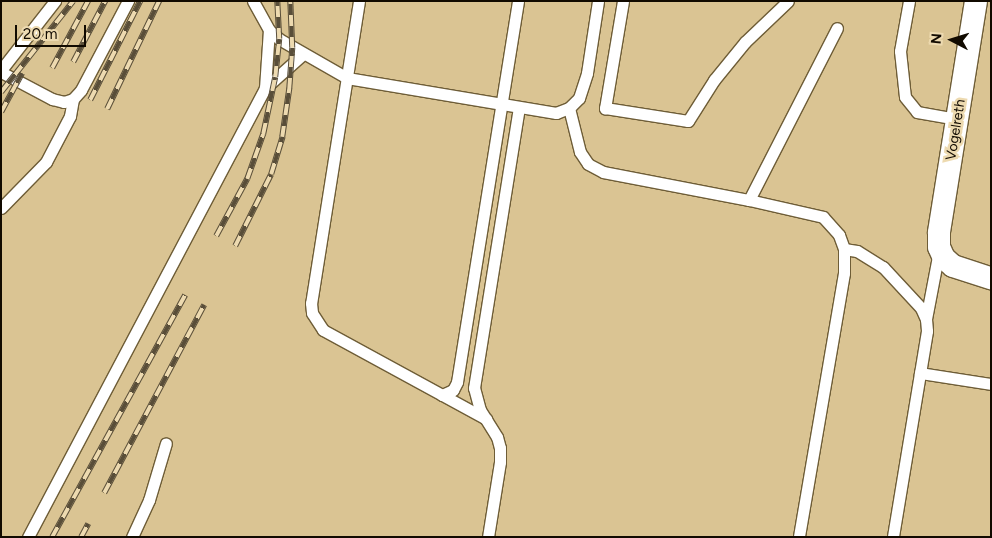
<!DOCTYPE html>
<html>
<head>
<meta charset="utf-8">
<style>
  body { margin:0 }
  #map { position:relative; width:992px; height:538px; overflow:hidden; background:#e0cda3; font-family:Figtree,sans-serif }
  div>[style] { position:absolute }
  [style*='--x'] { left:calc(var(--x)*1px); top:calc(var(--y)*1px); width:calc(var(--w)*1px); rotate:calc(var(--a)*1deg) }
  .built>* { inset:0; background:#dac493; transform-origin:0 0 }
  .roads { filter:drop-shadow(1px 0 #6e5d37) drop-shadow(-1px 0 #6e5d37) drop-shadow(0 1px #6e5d37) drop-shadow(0 -1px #6e5d37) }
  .service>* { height:11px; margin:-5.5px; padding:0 5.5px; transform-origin:5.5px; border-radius:5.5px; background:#fff }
  .minor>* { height:22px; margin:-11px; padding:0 11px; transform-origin:11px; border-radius:11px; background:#fff }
  .rail>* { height:5.5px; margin-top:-2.75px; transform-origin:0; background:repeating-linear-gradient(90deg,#eddab0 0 11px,#594e39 0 22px); box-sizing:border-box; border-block:1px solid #594e39 }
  span { translate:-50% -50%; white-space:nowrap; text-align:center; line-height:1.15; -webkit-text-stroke:5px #eddab0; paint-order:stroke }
  .street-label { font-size:14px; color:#110a00 }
  .frame { position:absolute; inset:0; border:2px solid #110a00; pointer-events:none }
  .north { position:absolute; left:927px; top:15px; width:50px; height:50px; -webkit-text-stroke:4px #eddab0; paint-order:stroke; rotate:275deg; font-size:14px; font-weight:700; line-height:20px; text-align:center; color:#110a00 }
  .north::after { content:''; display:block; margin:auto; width:18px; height:22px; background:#110a00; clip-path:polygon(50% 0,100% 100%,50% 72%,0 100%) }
  .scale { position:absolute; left:15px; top:25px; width:71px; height:22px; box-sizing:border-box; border:2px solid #110a00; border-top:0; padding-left:6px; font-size:15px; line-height:18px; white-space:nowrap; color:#110a00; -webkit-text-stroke:4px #eddab0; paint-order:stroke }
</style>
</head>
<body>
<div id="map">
  <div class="built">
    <div style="left:1px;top:1px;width:990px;height:536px"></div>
  </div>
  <div class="roads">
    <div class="service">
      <div style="--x:253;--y:1;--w:33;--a:61"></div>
      <div style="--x:269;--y:30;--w:13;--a:42"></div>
      <div style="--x:279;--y:39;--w:78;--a:29.8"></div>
      <div style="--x:347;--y:78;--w:212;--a:9.5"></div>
      <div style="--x:556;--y:113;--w:14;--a:-21"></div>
      <div style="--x:569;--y:108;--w:14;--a:-45"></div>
      <div style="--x:579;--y:98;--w:26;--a:-72"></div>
      <div style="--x:587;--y:73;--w:73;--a:-81.3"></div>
      <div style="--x:359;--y:1;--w:306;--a:99"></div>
      <div style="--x:311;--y:303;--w:10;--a:84"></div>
      <div style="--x:312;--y:313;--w:20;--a:57"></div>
      <div style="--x:323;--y:330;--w:186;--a:28.6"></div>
      <div style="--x:623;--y:1;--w:109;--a:99.5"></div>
      <div style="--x:605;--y:108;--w:84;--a:8.9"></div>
      <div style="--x:688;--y:121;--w:49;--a:-57.6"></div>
      <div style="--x:714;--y:80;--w:49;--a:-50.8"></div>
      <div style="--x:745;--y:42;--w:59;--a:-43.6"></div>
      <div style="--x:909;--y:1;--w:51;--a:100.2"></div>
      <div style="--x:900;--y:51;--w:46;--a:83.8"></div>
      <div style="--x:905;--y:97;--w:19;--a:51"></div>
      <div style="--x:917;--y:112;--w:41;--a:9.9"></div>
      <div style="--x:1;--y:70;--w:88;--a:-52"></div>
      <div style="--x:1;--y:72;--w:58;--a:27.9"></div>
      <div style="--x:52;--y:99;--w:12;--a:14"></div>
      <div style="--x:64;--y:102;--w:9;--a:-18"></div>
      <div style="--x:73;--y:99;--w:12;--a:-48"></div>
      <div style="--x:81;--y:90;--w:101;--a:-62.2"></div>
      <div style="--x:265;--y:88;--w:58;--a:-86.1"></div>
      <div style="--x:569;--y:108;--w:45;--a:76"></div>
      <div style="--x:580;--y:152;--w:14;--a:56"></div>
      <div style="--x:588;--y:164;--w:17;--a:28"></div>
      <div style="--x:603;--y:172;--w:149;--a:10.9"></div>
      <div style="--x:749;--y:200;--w:193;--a:-62.9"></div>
      <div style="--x:749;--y:200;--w:76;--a:12.9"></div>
      <div style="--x:823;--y:217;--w:24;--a:48"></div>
      <div style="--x:839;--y:235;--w:15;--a:70"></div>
      <div style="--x:844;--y:249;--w:24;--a:90"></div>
      <div style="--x:844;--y:273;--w:268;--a:99.7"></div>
      <div style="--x:1;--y:208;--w:64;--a:-45.6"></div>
      <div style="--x:46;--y:162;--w:52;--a:-62.4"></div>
      <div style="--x:70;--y:116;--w:17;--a:-80"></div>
      <div style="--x:844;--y:249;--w:13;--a:9"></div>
      <div style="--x:857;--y:251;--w:31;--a:32"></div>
      <div style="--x:883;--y:267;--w:56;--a:47.2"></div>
      <div style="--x:921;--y:308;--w:12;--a:66"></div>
      <div style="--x:926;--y:319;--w:12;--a:85"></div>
      <div style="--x:927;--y:331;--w:209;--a:99.4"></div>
      <div style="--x:926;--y:319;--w:69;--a:-79.2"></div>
      <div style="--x:920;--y:373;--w:72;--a:8.8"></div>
      <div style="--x:442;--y:395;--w:12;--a:-24"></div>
      <div style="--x:453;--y:390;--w:9;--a:-63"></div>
      <div style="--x:457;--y:382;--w:386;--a:-80.9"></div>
      <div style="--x:28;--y:537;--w:508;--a:-62.17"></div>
      <div style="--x:265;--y:88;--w:51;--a:-41.8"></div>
      <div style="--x:132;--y:537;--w:41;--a:-65.3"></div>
      <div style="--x:149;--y:500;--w:59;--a:-73.4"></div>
      <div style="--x:488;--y:537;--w:76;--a:-80.9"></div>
      <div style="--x:500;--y:462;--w:14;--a:-90"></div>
      <div style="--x:500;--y:448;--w:11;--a:-105"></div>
      <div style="--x:497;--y:437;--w:32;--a:-122"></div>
      <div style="--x:480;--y:410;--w:23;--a:-105"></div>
      <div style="--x:474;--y:388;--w:284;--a:-80.9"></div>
    </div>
    <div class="minor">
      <div style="--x:976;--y:1;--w:235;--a:99.1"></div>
      <div style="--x:939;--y:233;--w:14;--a:90"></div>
      <div style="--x:939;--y:247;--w:12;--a:66"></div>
      <div style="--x:944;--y:258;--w:12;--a:42"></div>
      <div style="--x:953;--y:266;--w:40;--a:18"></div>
    </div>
  </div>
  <div class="rail">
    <div style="--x:73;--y:62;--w:69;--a:-62.3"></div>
    <div style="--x:52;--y:68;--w:76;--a:-61.8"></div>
    <div style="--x:1;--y:92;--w:116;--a:-51.6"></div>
    <div style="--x:90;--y:100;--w:111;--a:-63.2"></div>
    <div style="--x:107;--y:109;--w:120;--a:-64.3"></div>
    <div style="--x:1;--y:112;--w:44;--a:-61.7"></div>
    <div style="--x:216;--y:236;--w:65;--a:-61.5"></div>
    <div style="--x:247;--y:179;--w:48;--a:-70.4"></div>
    <div style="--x:263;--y:134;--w:58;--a:-78.1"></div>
    <div style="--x:275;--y:77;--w:38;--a:-84"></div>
    <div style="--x:279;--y:39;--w:38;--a:-93"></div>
    <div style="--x:235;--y:246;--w:80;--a:-63.4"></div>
    <div style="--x:271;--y:174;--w:39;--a:-73"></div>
    <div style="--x:282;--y:137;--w:49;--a:-81.7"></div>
    <div style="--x:289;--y:89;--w:41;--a:-85.8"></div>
    <div style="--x:292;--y:48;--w:47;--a:-92.4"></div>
    <div style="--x:104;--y:493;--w:213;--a:-62"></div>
    <div style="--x:52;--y:537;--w:276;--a:-61.2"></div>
    <div style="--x:81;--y:537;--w:15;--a:-62"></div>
  </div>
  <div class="street-label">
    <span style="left:956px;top:130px;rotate:-81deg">Vogelreth</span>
  </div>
  <div class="frame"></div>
  <div class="north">N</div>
  <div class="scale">20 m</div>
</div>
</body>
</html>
